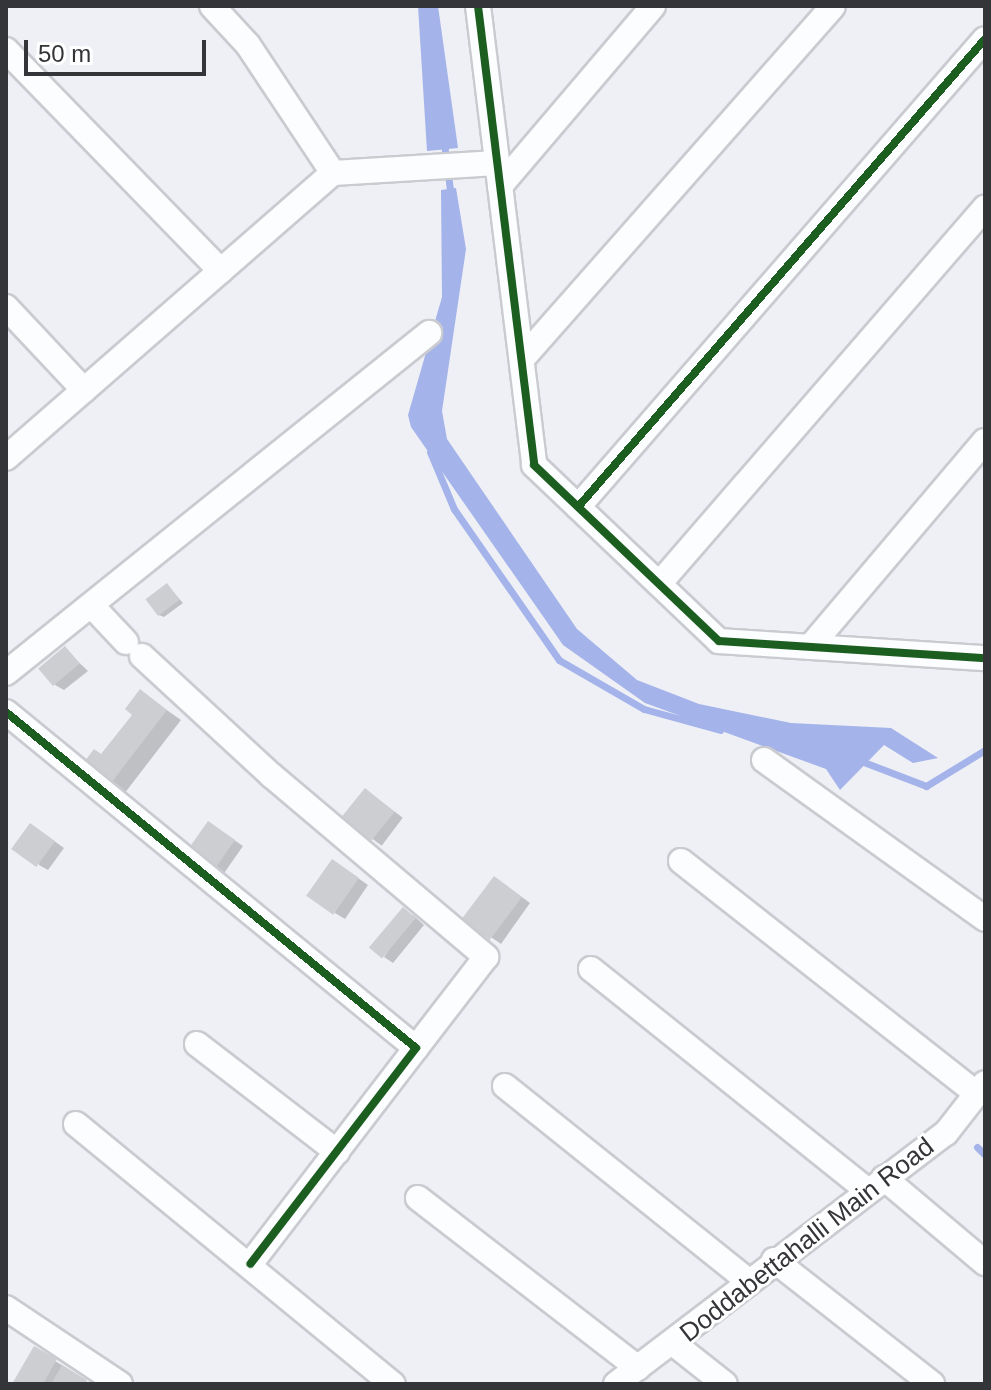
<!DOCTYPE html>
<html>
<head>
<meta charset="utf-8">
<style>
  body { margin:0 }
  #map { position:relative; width:991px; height:1390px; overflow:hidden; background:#eef0f6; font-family:Arial,sans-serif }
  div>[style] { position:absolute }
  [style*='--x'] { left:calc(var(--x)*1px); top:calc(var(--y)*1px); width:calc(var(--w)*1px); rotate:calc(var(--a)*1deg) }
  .water>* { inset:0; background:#a4b3e9 }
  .shadow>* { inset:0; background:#0003; transform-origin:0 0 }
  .stream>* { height:7px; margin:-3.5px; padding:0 3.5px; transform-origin:3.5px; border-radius:3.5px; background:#a4b3e9 }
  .building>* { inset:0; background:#ccced2; transform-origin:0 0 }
  .roads { filter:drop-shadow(2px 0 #c9cbd0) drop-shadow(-2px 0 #c9cbd0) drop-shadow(0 2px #c9cbd0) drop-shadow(0 -2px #c9cbd0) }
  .minor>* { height:24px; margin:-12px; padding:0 12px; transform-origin:12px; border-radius:12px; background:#fcfdfe }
  .cycleway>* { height:8px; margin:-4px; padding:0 4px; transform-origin:4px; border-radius:4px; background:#1b5e20 }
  span { translate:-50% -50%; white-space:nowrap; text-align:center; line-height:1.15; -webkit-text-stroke:6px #fff; paint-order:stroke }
  .street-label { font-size:26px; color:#343539 }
  .frame { position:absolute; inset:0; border:8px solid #343539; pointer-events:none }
  .scale { position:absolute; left:24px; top:40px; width:182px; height:36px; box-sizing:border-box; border:4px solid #343539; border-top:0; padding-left:10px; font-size:24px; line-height:28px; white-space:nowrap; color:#343539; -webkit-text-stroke:6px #fff; paint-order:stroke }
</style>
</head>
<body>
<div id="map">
  <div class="water">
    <div style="clip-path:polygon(418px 6px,438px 6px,458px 148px,427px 151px)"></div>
    <div style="clip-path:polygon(456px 188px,466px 249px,442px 411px,447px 439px,577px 629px,637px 680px,699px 704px,791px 723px,891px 728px,938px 758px,913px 763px,884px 745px,840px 790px,826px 769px,645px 703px,563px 645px,411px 427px,408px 415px,442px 297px,441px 190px)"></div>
  </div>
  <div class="shadow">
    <div style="clip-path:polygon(167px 585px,183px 603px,164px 617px,159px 615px)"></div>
    <div style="clip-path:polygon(65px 649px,88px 671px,64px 690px,55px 685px)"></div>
    <div style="clip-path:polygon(141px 692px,181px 720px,124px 794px,109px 785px,102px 756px,135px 714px)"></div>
    <div style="left:366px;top:790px;width:46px;height:35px;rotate:37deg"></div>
    <div style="clip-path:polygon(218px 829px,243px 846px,220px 879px,210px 874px)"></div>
    <div style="clip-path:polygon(40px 831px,64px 848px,48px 870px,39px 865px)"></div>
    <div style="clip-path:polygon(342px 867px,368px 885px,345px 919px,335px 913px)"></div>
    <div style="clip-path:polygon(504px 884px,530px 903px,501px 944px,465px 919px)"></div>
    <div style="clip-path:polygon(413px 915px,424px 925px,393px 963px,384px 957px)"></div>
    <div style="clip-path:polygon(35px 1349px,65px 1367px,90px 1384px,15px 1384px)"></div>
  </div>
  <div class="stream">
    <div style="--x:444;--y:143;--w:55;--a:82.7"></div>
    <div style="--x:430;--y:452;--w:62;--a:67.2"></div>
    <div style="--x:454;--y:509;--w:184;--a:55.2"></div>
    <div style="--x:559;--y:660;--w:98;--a:30"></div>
    <div style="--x:644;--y:709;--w:79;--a:15.4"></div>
    <div style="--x:861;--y:761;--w:70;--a:21"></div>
    <div style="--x:926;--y:786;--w:69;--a:-31.4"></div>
    <div style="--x:977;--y:1147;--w:11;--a:45"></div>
  </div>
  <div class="building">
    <div style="left:167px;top:583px;width:21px;height:27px;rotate:53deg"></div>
    <div style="left:65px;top:646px;width:23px;height:35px;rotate:50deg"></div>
    <div style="clip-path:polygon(140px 689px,167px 710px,108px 787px,81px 766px,94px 749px,101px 754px,132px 715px,125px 709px)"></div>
    <div style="left:365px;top:788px;width:38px;height:38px;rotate:39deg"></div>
    <div style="left:208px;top:821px;width:33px;height:44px;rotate:35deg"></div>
    <div style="left:30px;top:823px;width:31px;height:32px;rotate:36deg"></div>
    <div style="left:332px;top:859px;width:33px;height:45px;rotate:35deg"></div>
    <div style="left:494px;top:876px;width:35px;height:54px;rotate:37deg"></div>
    <div style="left:403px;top:907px;width:17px;height:53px;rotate:40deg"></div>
    <div style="clip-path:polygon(34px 1346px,57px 1359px,43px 1384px,12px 1384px)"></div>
    <div style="clip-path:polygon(62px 1365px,87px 1380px,85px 1384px,51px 1384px)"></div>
  </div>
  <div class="roads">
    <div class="minor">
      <div style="--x:212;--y:6;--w:53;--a:47.3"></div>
      <div style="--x:248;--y:45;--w:154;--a:56.4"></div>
      <div style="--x:478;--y:6;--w:462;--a:83"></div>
      <div style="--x:534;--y:465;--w:255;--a:43.6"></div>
      <div style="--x:719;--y:641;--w:267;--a:3.7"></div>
      <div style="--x:6;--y:50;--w:308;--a:45.8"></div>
      <div style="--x:500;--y:186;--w:236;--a:-49.6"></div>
      <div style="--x:6;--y:307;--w:114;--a:46.8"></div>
      <div style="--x:522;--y:359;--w:470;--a:-48.6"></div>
      <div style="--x:6;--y:458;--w:434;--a:-41.1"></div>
      <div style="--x:333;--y:173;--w:164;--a:-3.5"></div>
      <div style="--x:578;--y:507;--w:620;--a:-48.99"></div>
      <div style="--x:659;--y:584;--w:498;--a:-49.1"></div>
      <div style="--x:93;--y:607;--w:48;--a:46.7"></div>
      <div style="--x:810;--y:647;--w:270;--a:-49.7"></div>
      <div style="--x:142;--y:656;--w:176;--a:42.7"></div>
      <div style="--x:271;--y:775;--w:282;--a:40.2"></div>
      <div style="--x:486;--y:957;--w:115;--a:127.6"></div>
      <div style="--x:6;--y:673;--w:543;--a:-38.79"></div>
      <div style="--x:6;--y:712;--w:530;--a:39.34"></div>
      <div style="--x:416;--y:1048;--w:272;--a:127.5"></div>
      <div style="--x:764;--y:760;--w:272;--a:35.7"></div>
      <div style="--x:681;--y:861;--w:377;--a:38.2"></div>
      <div style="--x:591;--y:969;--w:354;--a:38.7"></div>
      <div style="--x:197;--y:1044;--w:177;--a:37.6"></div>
      <div style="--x:505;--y:1086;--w:312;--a:38.7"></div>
      <div style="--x:76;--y:1124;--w:410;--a:39.4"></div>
      <div style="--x:884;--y:1178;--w:132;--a:40.1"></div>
      <div style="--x:418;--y:1198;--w:278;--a:37.7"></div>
      <div style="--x:774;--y:1260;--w:201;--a:38.1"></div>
      <div style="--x:6;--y:1308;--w:137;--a:33.7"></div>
      <div style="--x:673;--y:1343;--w:66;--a:38.3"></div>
      <div style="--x:616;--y:1384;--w:415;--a:-37.3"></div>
      <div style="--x:946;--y:1133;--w:63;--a:-52"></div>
    </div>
  </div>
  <div class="cycleway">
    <div style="--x:478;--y:6;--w:462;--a:83"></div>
    <div style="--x:534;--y:465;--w:255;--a:43.6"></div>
    <div style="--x:719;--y:641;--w:267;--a:3.7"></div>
    <div style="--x:578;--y:507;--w:620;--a:-48.99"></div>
    <div style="--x:6;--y:712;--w:530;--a:39.34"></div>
    <div style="--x:416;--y:1048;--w:272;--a:127.5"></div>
  </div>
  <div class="street-label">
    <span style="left:807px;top:1240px;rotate:-38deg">Doddabettahalli Main Road</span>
  </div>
  <div class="frame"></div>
  <div class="scale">50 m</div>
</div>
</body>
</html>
